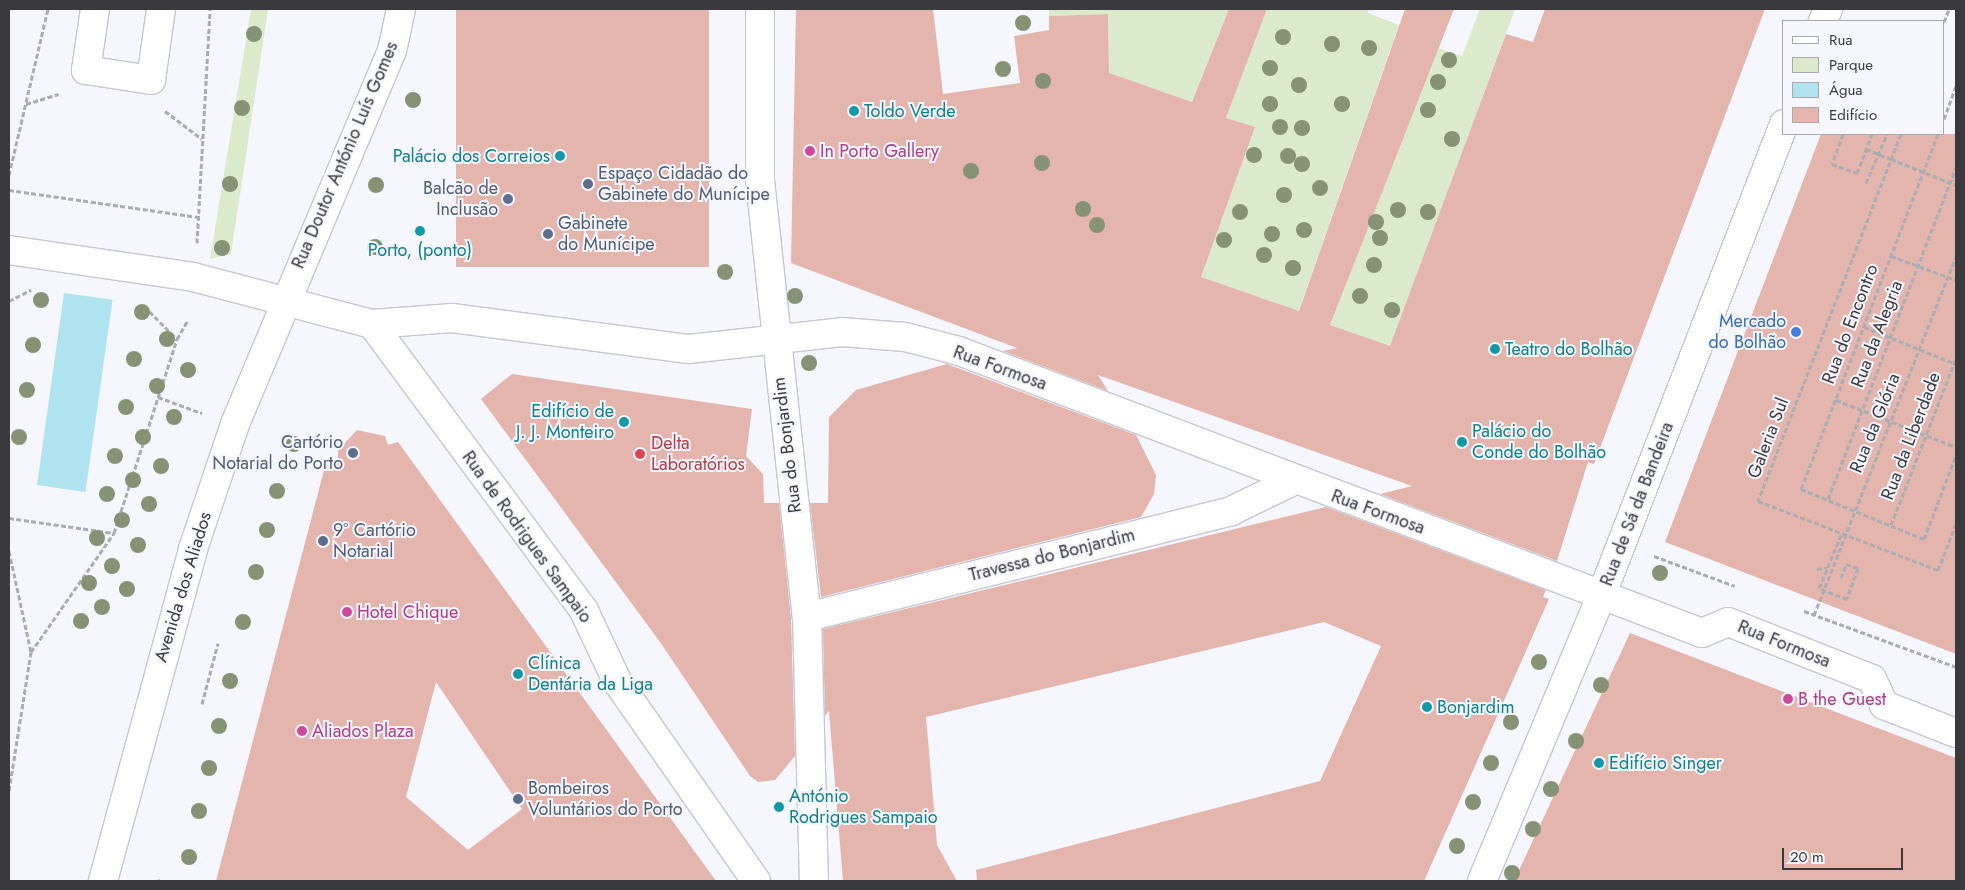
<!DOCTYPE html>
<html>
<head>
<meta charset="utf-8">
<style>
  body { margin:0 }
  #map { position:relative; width:1965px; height:890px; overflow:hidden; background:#f5f6fe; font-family:Jost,sans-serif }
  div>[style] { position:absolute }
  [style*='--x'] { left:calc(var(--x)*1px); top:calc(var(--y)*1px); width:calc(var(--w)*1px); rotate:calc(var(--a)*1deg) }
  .green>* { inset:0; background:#dceacc }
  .water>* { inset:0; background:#afe3f0; transform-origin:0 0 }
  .building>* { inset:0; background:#e3b5ac; transform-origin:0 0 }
  .path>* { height:3px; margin-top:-1.5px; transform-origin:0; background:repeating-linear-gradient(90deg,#abacb2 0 5px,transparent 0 7.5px) }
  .roads { filter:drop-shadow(1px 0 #c6c7d1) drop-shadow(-1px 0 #c6c7d1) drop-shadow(0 1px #c6c7d1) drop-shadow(0 -1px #c6c7d1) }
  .street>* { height:28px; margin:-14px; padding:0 14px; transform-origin:14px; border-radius:14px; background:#fff }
  .secondary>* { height:28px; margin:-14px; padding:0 14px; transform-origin:14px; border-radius:14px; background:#fff }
  .path-bridge>* { height:3px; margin-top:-1.5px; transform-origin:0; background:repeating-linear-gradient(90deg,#abacb2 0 5px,transparent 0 7.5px) }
  .trees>* { width:16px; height:16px; margin:-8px; border-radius:50%; background:#869274 }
  .dots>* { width:14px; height:14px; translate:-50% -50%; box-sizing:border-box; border:2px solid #f5f6fe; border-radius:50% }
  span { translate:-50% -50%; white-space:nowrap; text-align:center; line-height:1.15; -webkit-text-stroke:4px #f5f6fe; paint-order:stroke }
  .culture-label { font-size:18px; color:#0d838f }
  .left { translate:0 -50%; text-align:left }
  .right { translate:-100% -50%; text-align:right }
  .hotel-label { font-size:18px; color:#b23c85 }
  .street-label { font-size:18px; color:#3a3a3e }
  .service-label { font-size:18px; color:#4e5e75 }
  .shop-label { font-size:18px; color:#366cbe }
  .health-label { font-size:18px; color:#be3a42 }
  .frame { position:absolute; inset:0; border:10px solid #3a3a3e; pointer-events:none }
  .legend { position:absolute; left:1782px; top:20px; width:162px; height:115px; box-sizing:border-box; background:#f5f6fe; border:1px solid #aaabb1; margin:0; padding:6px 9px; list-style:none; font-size:15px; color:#3a3a3e }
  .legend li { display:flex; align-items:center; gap:10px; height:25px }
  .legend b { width:25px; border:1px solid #aaabb1 }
  .scale { position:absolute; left:1782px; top:848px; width:121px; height:22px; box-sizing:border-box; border:2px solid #3a3a3e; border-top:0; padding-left:6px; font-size:15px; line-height:18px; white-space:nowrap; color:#3a3a3e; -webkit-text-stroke:4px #f5f6fe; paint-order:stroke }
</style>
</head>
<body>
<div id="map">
  <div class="green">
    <div style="clip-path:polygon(1049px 9px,1229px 9px,1192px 102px,1155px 89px,1132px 160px,1111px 161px,1108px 14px,1049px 16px)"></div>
    <div style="clip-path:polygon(1267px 9px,1369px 9px,1368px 13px,1399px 25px,1298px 313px,1201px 277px,1255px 127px,1226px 118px)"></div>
    <div style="clip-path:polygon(1480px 9px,1515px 9px,1388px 353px,1361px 336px,1330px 325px,1438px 48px,1462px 56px)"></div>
    <div style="clip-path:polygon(251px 10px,268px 10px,231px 254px,210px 259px)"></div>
  </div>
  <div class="water">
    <div style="left:64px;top:293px;width:49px;height:194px;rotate:8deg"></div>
  </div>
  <div class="building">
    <div style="left:456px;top:9px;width:253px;height:258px"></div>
    <div style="clip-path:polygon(796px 9px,933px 9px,943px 94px,1020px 83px,1014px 36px,1049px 30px,1049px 16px,1108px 14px,1109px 73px,1192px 102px,1229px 9px,1267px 9px,1226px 118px,1255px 127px,1201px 277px,1299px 311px,1405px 9px,1454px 9px,1330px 325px,1390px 346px,1506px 34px,1533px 42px,1545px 9px,1765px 9px,1594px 464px,1588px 462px,1557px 561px,1380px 494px,1412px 486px,1098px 375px,1108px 391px,1003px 351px,1017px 348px,791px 263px)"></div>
    <div style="clip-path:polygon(1821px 134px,1956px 134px,1956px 654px,1665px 542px)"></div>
    <div style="clip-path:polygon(947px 364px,1136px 435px,1156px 475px,1154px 494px,1141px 517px,821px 597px,810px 503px,828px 503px,829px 417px,856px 390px)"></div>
    <div style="clip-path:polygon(512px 374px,752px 409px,746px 456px,763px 474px,764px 503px,779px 503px,791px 618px,795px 756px,775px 780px,758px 782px,750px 776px,660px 642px,481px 399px)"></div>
    <div style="clip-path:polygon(evenodd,357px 430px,385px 436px,388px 445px,398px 442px,716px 881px,216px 881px,327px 459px,338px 462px,338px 450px,357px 430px,436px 682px,522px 809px,468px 850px,406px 797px,436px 682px)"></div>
    <div style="clip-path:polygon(1326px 507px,1546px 590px,1543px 597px,1549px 599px,1424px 881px,977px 881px,976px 870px,1320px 781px,1381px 646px,1324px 622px,926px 717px,937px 845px,957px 881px,843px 881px,829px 711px,825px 716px,823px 629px)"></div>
    <div style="clip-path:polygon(1630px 633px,1956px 758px,1956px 881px,1514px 881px)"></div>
  </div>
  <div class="path">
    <div style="--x:1944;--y:22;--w:14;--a:-69"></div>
    <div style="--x:26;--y:104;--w:34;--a:-17"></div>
    <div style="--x:165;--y:111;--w:46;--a:37.1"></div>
    <div style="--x:1944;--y:119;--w:35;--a:-70"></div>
    <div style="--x:1843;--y:134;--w:32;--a:110"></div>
    <div style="--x:1832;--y:164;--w:27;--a:20"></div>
    <div style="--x:1857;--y:173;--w:42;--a:-69"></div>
    <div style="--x:1901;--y:134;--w:394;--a:111.3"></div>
    <div style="--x:1758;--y:501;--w:193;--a:21"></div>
    <div style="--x:1938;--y:570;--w:49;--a:-68.6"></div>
    <div style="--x:1938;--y:134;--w:381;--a:111.1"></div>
    <div style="--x:1801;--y:489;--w:133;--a:22.1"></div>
    <div style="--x:1924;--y:539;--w:90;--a:-69.1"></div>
    <div style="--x:1866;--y:149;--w:27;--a:22"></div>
    <div style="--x:9;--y:175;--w:171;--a:-76.8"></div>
    <div style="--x:1866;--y:183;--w:53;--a:-66.8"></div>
    <div style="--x:9;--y:190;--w:191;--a:8.1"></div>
    <div style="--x:197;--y:243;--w:234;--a:-86.8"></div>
    <div style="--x:1891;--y:256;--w:69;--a:20.3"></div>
    <div style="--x:9;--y:301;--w:25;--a:-27"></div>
    <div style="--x:144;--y:306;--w:47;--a:45"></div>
    <div style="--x:1864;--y:327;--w:99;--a:21.9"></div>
    <div style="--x:158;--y:397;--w:47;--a:20"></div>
    <div style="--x:1836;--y:400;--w:129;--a:21.4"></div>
    <div style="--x:1828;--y:499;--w:356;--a:-68.9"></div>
    <div style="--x:9;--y:518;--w:106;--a:8.1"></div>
    <div style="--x:1891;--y:525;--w:179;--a:-68.7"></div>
    <div style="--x:9;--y:551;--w:103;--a:77.7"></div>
    <div style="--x:31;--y:652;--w:141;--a:99"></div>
    <div style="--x:1654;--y:556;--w:86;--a:20.3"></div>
    <div style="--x:1817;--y:569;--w:10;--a:-6"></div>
    <div style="--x:1841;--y:578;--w:15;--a:-70"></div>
    <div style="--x:1846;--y:564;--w:13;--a:18"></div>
    <div style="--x:1858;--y:568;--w:33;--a:110"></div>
    <div style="--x:1847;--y:599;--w:30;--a:-159"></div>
    <div style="--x:1819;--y:588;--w:60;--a:-67.3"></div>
    <div style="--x:1804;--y:611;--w:162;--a:20.2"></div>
    <div style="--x:1814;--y:615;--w:385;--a:-68.4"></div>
    <div style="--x:31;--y:652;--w:145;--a:-55.1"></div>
    <div style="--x:114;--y:533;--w:204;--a:-72"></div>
    <div style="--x:177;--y:339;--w:22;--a:-60"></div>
    <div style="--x:202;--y:704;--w:63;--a:-75.3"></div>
    <div style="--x:159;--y:881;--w:2;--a:-63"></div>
  </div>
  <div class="roads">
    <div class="street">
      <div style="--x:95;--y:9;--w:62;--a:98.4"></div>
      <div style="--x:86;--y:70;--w:66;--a:8.7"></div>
      <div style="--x:151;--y:80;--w:72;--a:-82"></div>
      <div style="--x:760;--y:9;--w:171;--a:90"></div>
      <div style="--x:760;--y:180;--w:440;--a:83.9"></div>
      <div style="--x:807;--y:617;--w:264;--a:88.5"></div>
      <div style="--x:372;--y:324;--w:357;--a:53.5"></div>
      <div style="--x:584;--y:611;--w:80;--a:64.7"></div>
      <div style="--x:618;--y:683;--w:241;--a:55.1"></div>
      <div style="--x:807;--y:617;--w:437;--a:-14"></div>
      <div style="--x:1231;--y:511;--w:69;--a:-25.8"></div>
    </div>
    <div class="secondary">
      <div style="--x:1823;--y:21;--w:13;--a:-67"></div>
      <div style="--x:9;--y:250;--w:186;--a:8.3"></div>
      <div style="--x:193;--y:277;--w:185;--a:14.7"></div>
      <div style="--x:372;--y:324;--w:80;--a:-4.3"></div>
      <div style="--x:452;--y:318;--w:239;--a:7.5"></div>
      <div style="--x:689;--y:349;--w:154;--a:-6.3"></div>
      <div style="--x:842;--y:332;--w:63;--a:4.5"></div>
      <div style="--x:905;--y:337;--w:56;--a:14.5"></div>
      <div style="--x:959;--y:351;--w:795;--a:20.78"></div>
      <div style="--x:1702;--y:633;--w:28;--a:-23"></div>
      <div style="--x:1728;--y:622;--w:155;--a:21.6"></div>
      <div style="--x:1872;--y:679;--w:29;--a:65"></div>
      <div style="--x:1884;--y:705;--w:77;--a:21.3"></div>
      <div style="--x:103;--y:881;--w:344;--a:-74.8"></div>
      <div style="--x:193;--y:549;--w:132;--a:-71.4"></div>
      <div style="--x:235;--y:424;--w:405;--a:-67.2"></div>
      <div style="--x:392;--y:51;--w:43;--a:-77.9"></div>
      <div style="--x:1482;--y:881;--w:311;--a:-67.3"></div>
      <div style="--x:1602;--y:594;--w:504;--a:-68.83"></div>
    </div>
  </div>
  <div class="path-bridge">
    <div style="--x:1891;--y:159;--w:70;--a:21.8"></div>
  </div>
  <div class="trees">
    <div style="left:1023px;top:23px"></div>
    <div style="left:254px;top:34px"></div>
    <div style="left:1283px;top:37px"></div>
    <div style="left:1332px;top:44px"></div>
    <div style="left:1369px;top:48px"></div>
    <div style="left:1449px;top:60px"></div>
    <div style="left:1270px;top:68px"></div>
    <div style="left:1003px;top:69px"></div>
    <div style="left:1043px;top:81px"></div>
    <div style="left:1438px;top:82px"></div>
    <div style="left:1299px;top:85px"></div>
    <div style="left:413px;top:100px"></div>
    <div style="left:1270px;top:104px"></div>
    <div style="left:1342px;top:104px"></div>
    <div style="left:242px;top:108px"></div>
    <div style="left:1428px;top:110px"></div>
    <div style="left:1280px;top:127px"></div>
    <div style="left:1302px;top:128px"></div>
    <div style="left:1452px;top:139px"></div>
    <div style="left:1254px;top:155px"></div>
    <div style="left:1288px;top:156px"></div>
    <div style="left:1042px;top:163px"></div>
    <div style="left:1302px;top:164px"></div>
    <div style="left:971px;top:171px"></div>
    <div style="left:230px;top:184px"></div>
    <div style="left:376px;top:185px"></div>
    <div style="left:1320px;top:188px"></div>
    <div style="left:1284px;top:195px"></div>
    <div style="left:1083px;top:209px"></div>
    <div style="left:1398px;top:210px"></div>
    <div style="left:1240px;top:212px"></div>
    <div style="left:1428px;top:212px"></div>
    <div style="left:1376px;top:222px"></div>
    <div style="left:1097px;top:225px"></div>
    <div style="left:1304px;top:230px"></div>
    <div style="left:1272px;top:234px"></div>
    <div style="left:1380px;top:238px"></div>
    <div style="left:1224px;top:240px"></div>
    <div style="left:375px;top:247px"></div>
    <div style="left:222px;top:248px"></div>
    <div style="left:1264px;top:255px"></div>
    <div style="left:1374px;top:265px"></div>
    <div style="left:1293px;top:268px"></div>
    <div style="left:725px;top:272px"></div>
    <div style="left:795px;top:296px"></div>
    <div style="left:1360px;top:296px"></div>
    <div style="left:41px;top:300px"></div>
    <div style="left:1392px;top:310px"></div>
    <div style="left:142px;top:312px"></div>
    <div style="left:167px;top:339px"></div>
    <div style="left:33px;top:345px"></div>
    <div style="left:134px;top:359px"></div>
    <div style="left:809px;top:363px"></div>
    <div style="left:188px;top:370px"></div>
    <div style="left:157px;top:386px"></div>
    <div style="left:27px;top:390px"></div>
    <div style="left:126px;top:407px"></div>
    <div style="left:174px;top:417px"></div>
    <div style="left:19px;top:437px"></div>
    <div style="left:143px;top:437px"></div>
    <div style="left:294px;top:444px"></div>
    <div style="left:115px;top:456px"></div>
    <div style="left:161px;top:466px"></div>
    <div style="left:133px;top:480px"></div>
    <div style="left:277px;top:491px"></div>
    <div style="left:107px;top:494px"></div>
    <div style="left:149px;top:504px"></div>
    <div style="left:122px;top:520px"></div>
    <div style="left:267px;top:530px"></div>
    <div style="left:97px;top:538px"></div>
    <div style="left:138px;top:545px"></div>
    <div style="left:112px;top:566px"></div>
    <div style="left:256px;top:572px"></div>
    <div style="left:1660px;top:573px"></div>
    <div style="left:89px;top:583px"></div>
    <div style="left:127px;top:589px"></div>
    <div style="left:102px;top:607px"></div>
    <div style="left:81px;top:621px"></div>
    <div style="left:243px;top:622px"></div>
    <div style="left:1539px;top:662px"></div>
    <div style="left:230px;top:681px"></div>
    <div style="left:1601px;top:685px"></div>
    <div style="left:1511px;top:722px"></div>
    <div style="left:219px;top:726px"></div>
    <div style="left:1576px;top:741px"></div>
    <div style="left:1491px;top:763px"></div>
    <div style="left:209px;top:768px"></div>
    <div style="left:1551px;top:789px"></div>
    <div style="left:1473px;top:802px"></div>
    <div style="left:199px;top:811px"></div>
    <div style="left:1533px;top:829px"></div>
    <div style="left:1457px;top:846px"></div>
    <div style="left:189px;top:857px"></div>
    <div style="left:1512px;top:873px"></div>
  </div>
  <div class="dots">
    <div style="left:854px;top:111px;background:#0f9aa8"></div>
    <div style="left:810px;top:151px;background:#d1479c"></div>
    <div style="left:560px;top:156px;background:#0f9aa8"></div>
    <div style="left:588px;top:184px;background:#5c6f8a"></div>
    <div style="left:508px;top:199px;background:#5c6f8a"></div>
    <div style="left:420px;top:231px;background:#0f9aa8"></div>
    <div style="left:548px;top:234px;background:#5c6f8a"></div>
    <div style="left:1796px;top:332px;background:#3f7fe0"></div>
    <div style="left:1495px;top:349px;background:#0f9aa8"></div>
    <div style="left:624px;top:422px;background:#0f9aa8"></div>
    <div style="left:1462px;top:442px;background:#0f9aa8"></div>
    <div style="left:353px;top:453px;background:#5c6f8a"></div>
    <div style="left:640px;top:454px;background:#e0444e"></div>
    <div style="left:323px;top:541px;background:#5c6f8a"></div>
    <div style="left:347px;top:612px;background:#d1479c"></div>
    <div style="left:518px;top:674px;background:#0f9aa8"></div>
    <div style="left:1788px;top:699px;background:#d1479c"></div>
    <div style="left:1427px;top:707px;background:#0f9aa8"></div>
    <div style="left:302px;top:731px;background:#d1479c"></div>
    <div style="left:1599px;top:763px;background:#0f9aa8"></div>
    <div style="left:518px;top:799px;background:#5c6f8a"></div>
    <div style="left:779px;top:807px;background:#0f9aa8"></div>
  </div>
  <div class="culture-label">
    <span class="left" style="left:864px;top:111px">Toldo Verde</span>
    <span class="right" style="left:550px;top:156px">Palácio dos Correios</span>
    <span style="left:420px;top:250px">Porto, (ponto)</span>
    <span class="left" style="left:1505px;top:349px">Teatro do Bolhão</span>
    <span class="right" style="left:614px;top:422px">Edifício de<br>J. J. Monteiro</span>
    <span class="left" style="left:1472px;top:442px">Palácio do<br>Conde do Bolhão</span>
    <span class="left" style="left:528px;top:674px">Clínica<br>Dentária da Liga</span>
    <span class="left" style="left:1437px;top:707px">Bonjardim</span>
    <span class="left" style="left:1609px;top:763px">Edifício Singer</span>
    <span class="left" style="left:789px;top:807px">António<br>Rodrigues Sampaio</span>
  </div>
  <div class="hotel-label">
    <span class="left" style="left:820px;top:151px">In Porto Gallery</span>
    <span class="left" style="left:357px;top:612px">Hotel Chique</span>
    <span class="left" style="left:1798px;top:699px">B the Guest</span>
    <span class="left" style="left:312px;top:731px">Aliados Plaza</span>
  </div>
  <div class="street-label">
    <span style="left:345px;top:155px;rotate:-67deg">Rua Doutor António Luís Gomes</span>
    <span style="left:1850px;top:324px;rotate:-69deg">Rua do Encontro</span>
    <span style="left:1877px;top:334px;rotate:-69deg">Rua da Alegria</span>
    <span style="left:1000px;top:368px;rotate:20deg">Rua Formosa</span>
    <span style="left:1875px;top:423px;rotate:-68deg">Rua da Glória</span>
    <span style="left:1911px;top:436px;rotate:-69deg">Rua da Liberdade</span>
    <span style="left:1768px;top:438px;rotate:-69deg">Galeria Sul</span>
    <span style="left:787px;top:445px;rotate:-97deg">Rua do Bonjardim</span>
    <span style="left:1637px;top:504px;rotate:-69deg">Rua de Sá da Bandeira</span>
    <span style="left:1378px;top:512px;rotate:20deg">Rua Formosa</span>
    <span style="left:527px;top:537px;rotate:54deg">Rua de Rodrigues Sampaio</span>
    <span style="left:1052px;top:555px;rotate:-14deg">Travessa do Bonjardim</span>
    <span style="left:183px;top:587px;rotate:-73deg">Avenida dos Aliados</span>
    <span style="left:1784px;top:644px;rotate:22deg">Rua Formosa</span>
  </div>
  <div class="service-label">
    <span class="left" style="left:598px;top:184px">Espaço Cidadão do<br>Gabinete do Munícipe</span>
    <span class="right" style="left:498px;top:199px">Balcão de<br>Inclusão</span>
    <span class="left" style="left:558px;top:234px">Gabinete<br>do Munícipe</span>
    <span class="right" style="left:343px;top:453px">Cartório<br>Notarial do Porto</span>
    <span class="left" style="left:333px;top:541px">9º Cartório<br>Notarial</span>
    <span class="left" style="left:528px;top:799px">Bombeiros<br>Voluntários do Porto</span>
  </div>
  <div class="shop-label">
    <span class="right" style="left:1786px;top:332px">Mercado<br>do Bolhão</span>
  </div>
  <div class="health-label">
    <span class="left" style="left:651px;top:454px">Delta<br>Laboratórios</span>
  </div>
  <div class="frame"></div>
  <ul class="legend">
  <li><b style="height:6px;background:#fff"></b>Rua</li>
  <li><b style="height:14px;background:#dceacc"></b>Parque</li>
  <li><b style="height:14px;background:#afe3f0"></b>Água</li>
  <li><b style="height:14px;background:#e3b5ac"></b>Edifício</li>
  </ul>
  <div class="scale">20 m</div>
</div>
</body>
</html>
